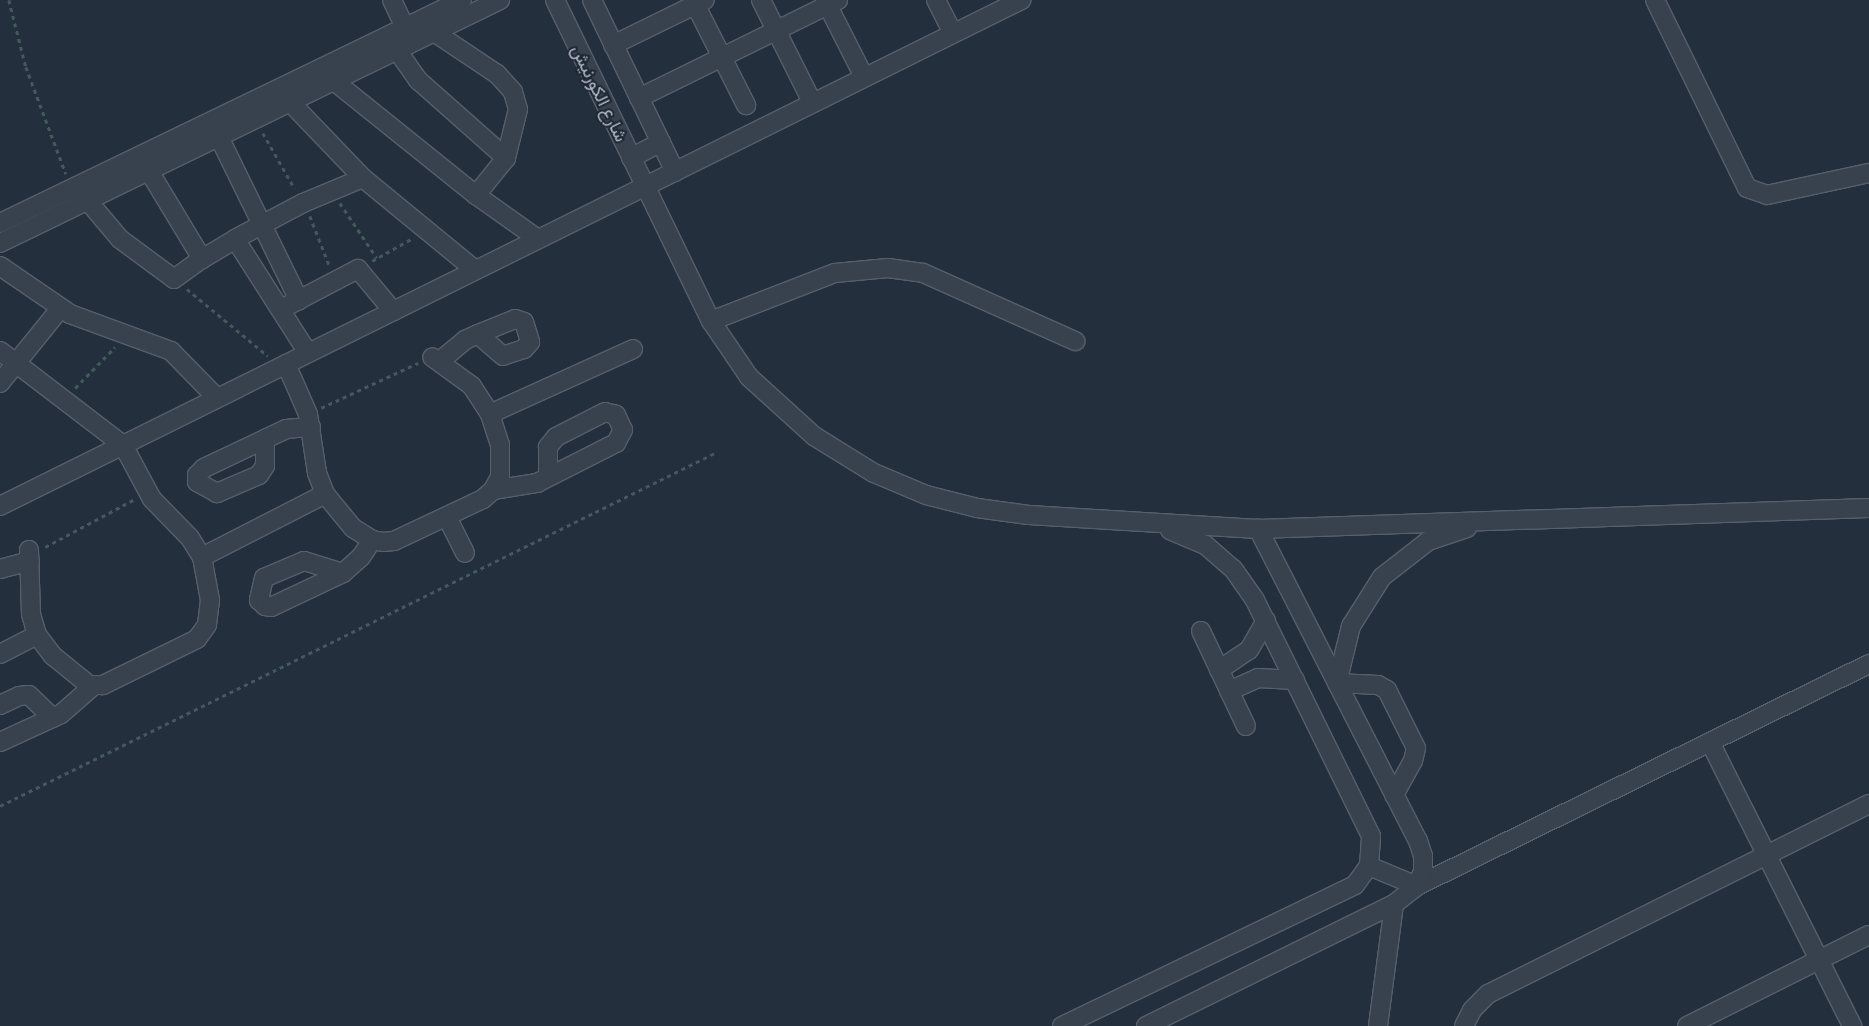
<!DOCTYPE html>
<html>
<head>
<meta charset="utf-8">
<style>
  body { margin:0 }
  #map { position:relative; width:1869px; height:1026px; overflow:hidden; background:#242f3e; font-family:Barlow,Vazirmatn,sans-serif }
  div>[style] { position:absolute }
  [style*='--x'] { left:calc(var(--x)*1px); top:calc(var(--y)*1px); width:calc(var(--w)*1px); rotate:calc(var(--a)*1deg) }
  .path>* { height:2.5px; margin-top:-1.25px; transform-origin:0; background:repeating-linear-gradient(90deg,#44595c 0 4px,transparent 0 8px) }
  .roads { filter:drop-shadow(1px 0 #565f6c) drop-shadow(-1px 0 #565f6c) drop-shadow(0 1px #565f6c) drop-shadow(0 -1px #565f6c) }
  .minor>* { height:18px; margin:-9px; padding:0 9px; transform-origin:9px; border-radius:9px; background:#38414e }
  span { translate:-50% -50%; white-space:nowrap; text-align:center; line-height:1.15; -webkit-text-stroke:4px #1d2633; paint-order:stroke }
  .street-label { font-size:18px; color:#b4bcc9 }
</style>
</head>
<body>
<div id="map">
  <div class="path">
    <div style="--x:9;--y:0;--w:69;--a:75.8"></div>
    <div style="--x:26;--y:67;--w:114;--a:69.5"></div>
    <div style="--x:263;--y:133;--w:64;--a:60.3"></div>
    <div style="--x:340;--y:203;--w:66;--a:56.1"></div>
    <div style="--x:310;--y:216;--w:55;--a:68.6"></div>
    <div style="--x:372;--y:261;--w:45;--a:-29.4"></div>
    <div style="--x:187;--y:289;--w:105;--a:39.6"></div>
    <div style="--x:75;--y:388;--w:57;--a:-45.7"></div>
    <div style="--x:321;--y:408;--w:107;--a:-24.9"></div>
    <div style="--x:45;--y:547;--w:102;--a:-28.1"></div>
    <div style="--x:0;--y:806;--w:800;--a:-26.28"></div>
  </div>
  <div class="roads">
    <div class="minor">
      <div style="--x:392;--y:0;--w:42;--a:64.7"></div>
      <div style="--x:555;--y:0;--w:357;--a:64.1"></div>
      <div style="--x:711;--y:321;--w:68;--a:55.8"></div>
      <div style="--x:749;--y:377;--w:88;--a:42.2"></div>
      <div style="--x:814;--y:436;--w:70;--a:31.7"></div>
      <div style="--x:874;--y:473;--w:56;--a:22.9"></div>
      <div style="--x:926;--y:495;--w:53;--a:14.3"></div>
      <div style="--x:977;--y:508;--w:52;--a:7.7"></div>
      <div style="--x:1029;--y:515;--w:229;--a:3.5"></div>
      <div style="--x:1258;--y:529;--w:611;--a:-1.97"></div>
      <div style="--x:592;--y:0;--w:191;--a:64.2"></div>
      <div style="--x:693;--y:0;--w:118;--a:63.2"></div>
      <div style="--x:761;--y:0;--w:114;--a:63.4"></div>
      <div style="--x:825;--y:0;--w:86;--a:63.1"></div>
      <div style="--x:936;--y:0;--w:37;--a:63"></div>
      <div style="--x:1655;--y:0;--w:209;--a:63.9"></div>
      <div style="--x:1747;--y:188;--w:21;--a:19"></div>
      <div style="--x:1767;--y:195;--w:104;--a:-12.2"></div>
      <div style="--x:434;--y:32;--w:76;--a:33.7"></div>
      <div style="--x:497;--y:74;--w:24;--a:48"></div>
      <div style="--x:513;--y:92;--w:18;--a:74"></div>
      <div style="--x:518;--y:109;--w:50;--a:103.8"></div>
      <div style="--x:506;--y:158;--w:48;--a:129"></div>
      <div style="--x:613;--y:45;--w:102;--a:-26.1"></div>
      <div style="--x:397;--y:50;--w:37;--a:55"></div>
      <div style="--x:418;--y:80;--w:118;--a:41.6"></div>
      <div style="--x:334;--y:81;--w:182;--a:38.8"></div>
      <div style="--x:476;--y:195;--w:76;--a:35.4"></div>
      <div style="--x:639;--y:98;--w:222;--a:-26.2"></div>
      <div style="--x:290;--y:102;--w:105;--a:46.2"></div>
      <div style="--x:363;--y:178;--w:145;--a:39.4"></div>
      <div style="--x:219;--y:137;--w:182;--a:63.9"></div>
      <div style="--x:631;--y:158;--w:34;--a:-28"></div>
      <div style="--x:149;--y:171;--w:103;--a:58.9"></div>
      <div style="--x:202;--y:259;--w:39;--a:-31"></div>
      <div style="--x:88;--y:201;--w:50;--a:49.9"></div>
      <div style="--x:120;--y:239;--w:67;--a:36.5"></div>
      <div style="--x:174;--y:279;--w:34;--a:-36"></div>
      <div style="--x:0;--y:223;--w:513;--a:-25.77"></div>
      <div style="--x:0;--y:243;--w:556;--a:-25.92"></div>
      <div style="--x:0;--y:266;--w:85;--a:34.4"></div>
      <div style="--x:70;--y:314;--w:108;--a:20.1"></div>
      <div style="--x:171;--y:351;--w:66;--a:45.6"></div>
      <div style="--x:289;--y:305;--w:78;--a:-27.6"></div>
      <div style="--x:358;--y:269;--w:55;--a:50.2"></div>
      <div style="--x:711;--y:321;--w:133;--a:-21.2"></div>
      <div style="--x:835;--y:273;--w:53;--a:-5.4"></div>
      <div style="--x:888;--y:268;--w:35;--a:8"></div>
      <div style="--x:923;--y:273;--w:167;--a:24.1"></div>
      <div style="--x:0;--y:351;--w:155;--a:37.4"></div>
      <div style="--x:123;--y:445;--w:61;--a:61.8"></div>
      <div style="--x:152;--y:499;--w:54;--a:45.7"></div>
      <div style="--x:190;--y:538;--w:22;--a:58"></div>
      <div style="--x:202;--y:557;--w:44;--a:79.5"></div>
      <div style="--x:210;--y:600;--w:25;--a:97"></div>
      <div style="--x:207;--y:625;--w:17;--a:126"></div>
      <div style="--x:197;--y:639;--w:105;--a:153.9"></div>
      <div style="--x:103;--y:685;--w:14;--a:180"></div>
      <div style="--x:89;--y:685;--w:46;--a:-141.1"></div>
      <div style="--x:53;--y:656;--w:26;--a:-127"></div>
      <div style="--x:37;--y:635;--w:22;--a:-106"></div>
      <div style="--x:31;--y:614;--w:64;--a:-91.8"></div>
      <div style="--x:308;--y:353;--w:135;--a:-122.6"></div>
      <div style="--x:235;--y:239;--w:77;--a:-27.9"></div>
      <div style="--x:303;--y:203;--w:65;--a:-22.6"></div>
      <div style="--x:440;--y:361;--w:33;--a:-40"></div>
      <div style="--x:465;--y:340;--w:14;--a:-25"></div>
      <div style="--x:478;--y:334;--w:40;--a:-22"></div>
      <div style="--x:515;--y:319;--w:9;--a:18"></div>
      <div style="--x:524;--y:322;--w:21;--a:73"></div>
      <div style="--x:530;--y:342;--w:9;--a:131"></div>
      <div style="--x:524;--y:349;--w:22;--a:162"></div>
      <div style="--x:503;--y:356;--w:33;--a:-139"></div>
      <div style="--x:286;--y:364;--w:55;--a:66.3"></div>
      <div style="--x:308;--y:414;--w:60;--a:81.3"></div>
      <div style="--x:317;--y:473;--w:22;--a:69"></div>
      <div style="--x:325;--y:494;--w:44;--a:50.5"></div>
      <div style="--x:353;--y:528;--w:22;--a:32"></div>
      <div style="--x:372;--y:540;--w:11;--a:10"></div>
      <div style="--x:383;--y:542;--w:11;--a:-5"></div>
      <div style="--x:394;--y:541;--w:98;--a:-25.3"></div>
      <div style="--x:483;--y:499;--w:13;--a:-42"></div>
      <div style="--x:493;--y:490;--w:15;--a:-62"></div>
      <div style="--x:500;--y:477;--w:32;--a:-90"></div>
      <div style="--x:500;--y:445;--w:33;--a:-108"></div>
      <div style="--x:490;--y:414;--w:33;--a:-123"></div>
      <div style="--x:472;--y:386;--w:49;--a:-144.1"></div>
      <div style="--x:0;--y:383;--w:95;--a:-51"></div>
      <div style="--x:490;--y:414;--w:157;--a:-24.4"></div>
      <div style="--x:265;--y:439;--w:27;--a:90"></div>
      <div style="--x:265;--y:466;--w:11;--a:124"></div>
      <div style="--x:259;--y:475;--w:46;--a:156.8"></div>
      <div style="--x:217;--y:493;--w:23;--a:-151"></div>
      <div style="--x:197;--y:482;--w:7;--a:-90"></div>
      <div style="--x:197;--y:475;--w:10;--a:-45"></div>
      <div style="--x:204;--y:468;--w:68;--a:-25.4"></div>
      <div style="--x:265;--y:439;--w:23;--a:-25"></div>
      <div style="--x:286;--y:429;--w:25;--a:-5"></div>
      <div style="--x:493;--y:490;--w:45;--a:-9"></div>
      <div style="--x:537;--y:483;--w:89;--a:-26.9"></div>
      <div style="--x:616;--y:443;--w:15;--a:-62"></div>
      <div style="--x:623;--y:430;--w:17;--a:-115"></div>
      <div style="--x:616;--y:415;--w:11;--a:-165"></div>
      <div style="--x:605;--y:412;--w:55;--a:153"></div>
      <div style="--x:556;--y:437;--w:13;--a:129"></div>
      <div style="--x:548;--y:447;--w:29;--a:90"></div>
      <div style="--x:0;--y:506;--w:1140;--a:-26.36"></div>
      <div style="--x:447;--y:517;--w:40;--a:63.4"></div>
      <div style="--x:202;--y:557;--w:138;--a:-27.1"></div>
      <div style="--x:0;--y:569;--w:31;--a:-15"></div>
      <div style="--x:343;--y:573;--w:41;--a:-162.9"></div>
      <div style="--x:304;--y:561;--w:43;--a:157"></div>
      <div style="--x:264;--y:578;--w:23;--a:103"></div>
      <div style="--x:259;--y:600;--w:8;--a:45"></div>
      <div style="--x:265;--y:606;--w:6;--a:9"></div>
      <div style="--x:271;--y:607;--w:80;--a:-25.3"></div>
      <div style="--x:343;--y:573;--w:24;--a:-42"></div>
      <div style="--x:361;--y:557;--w:20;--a:-57"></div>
      <div style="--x:1201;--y:631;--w:105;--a:64.7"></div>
      <div style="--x:0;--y:654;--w:42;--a:-27.2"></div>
      <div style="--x:1219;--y:670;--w:36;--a:-34"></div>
      <div style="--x:1249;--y:650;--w:34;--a:-60"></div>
      <div style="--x:1229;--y:691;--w:32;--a:-24"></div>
      <div style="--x:1258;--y:678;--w:37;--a:3"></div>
      <div style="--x:0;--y:705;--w:21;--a:-25"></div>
      <div style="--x:19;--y:696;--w:10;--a:-6"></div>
      <div style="--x:29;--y:695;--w:33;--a:44"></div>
      <div style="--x:0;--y:742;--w:67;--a:-24.7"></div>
      <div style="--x:61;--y:714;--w:43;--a:-41.2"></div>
      <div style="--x:1710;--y:742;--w:318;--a:63.4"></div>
      <div style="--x:1394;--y:795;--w:39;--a:-61"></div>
      <div style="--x:1413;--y:761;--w:13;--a:-77"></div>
      <div style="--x:1416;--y:748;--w:65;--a:-116.6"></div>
      <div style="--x:1387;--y:690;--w:10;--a:-151"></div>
      <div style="--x:1378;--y:685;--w:41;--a:-177.2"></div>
      <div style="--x:1337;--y:683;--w:59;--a:-76.2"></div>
      <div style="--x:1351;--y:626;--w:58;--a:-57.7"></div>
      <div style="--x:1382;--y:577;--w:58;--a:-38"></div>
      <div style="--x:1428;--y:541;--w:41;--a:-18.4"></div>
      <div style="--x:1369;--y:866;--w:52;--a:22.6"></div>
      <div style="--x:1417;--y:886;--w:504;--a:-26.16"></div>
      <div style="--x:1062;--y:1026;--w:325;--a:-25.7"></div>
      <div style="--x:1355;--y:885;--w:24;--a:-54"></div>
      <div style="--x:1369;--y:866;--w:30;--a:-86"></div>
      <div style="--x:1371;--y:836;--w:263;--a:-116.2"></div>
      <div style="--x:1255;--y:600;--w:38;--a:-125"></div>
      <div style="--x:1233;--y:569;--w:37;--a:-139"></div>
      <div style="--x:1205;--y:545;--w:38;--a:-157"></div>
      <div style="--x:1146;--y:1026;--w:276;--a:-26.2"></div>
      <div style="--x:1394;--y:904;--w:29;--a:-38"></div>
      <div style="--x:1417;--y:886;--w:16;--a:-68"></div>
      <div style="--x:1423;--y:871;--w:15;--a:-90"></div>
      <div style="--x:1423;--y:856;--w:16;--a:-108"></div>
      <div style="--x:1418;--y:841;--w:351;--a:-117.1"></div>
      <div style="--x:1378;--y:1026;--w:123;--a:-82.5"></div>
      <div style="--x:1464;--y:1026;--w:18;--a:-63"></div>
      <div style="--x:1472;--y:1010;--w:23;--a:-45"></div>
      <div style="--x:1488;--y:994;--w:426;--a:-26.5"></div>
      <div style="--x:1687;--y:1026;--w:203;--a:-26.6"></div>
    </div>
  </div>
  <div class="street-label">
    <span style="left:600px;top:93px;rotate:64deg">شارع الكورنيش</span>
  </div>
</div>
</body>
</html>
